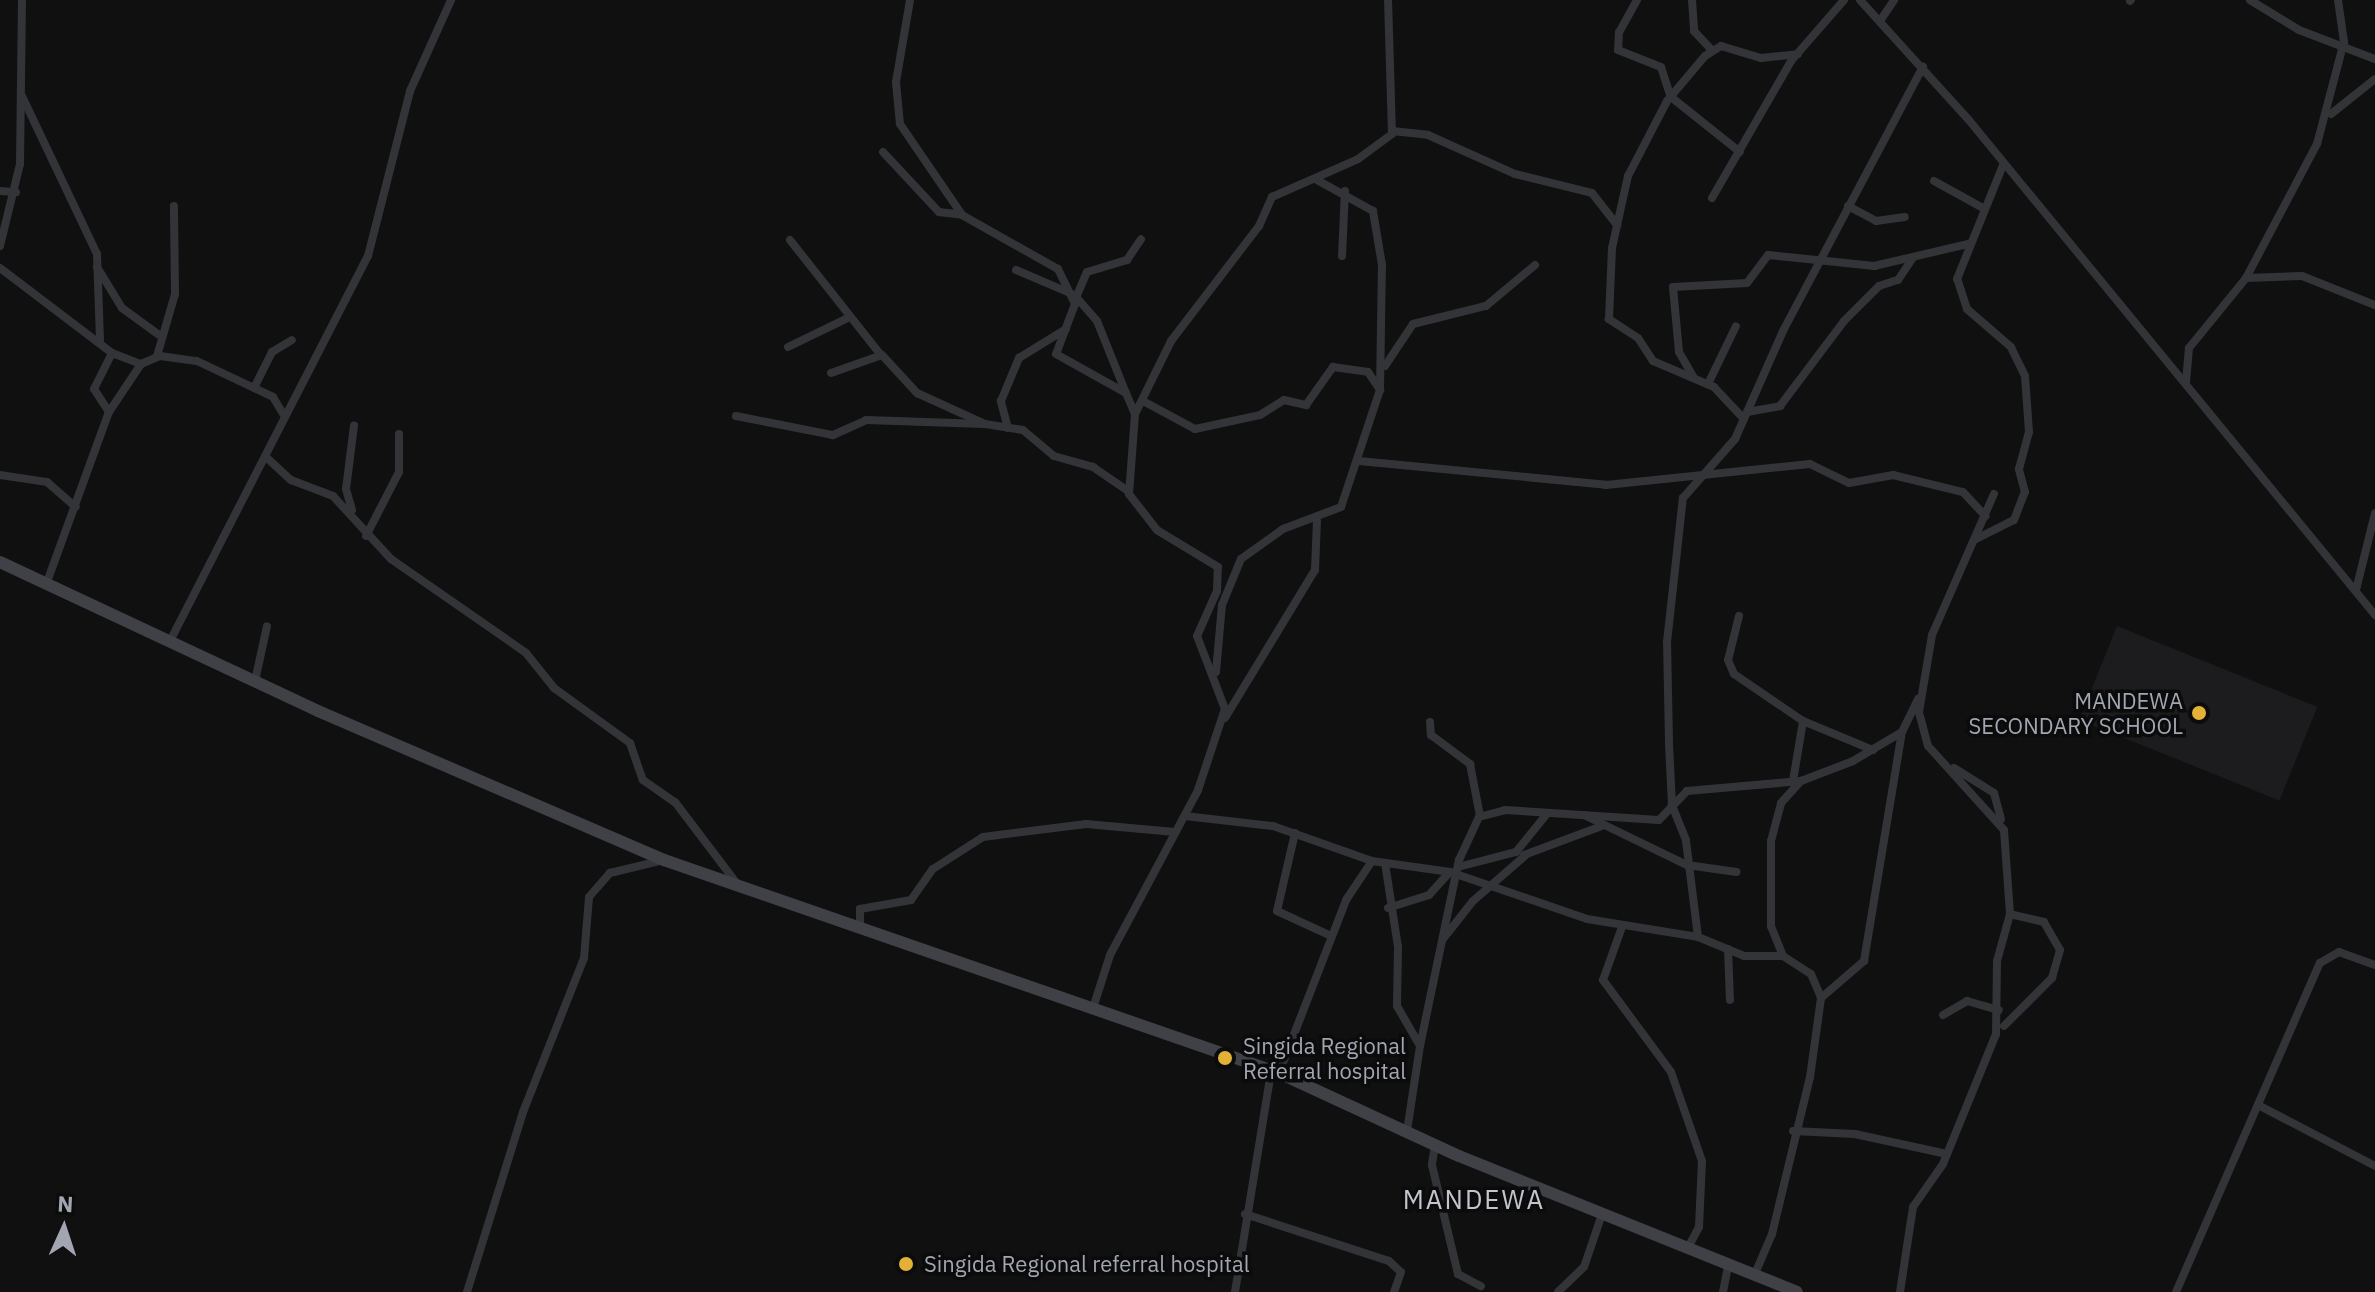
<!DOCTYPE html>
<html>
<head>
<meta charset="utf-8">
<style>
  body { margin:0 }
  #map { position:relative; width:2375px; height:1292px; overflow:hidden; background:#101011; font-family:"IBM Plex Sans",sans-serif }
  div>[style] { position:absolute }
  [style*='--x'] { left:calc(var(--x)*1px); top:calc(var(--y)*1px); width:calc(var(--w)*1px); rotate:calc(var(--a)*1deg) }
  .built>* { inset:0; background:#1c1c1e; transform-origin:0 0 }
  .minor>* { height:8px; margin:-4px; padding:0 4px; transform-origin:4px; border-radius:4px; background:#333438 }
  .secondary>* { height:12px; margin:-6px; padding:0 6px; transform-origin:6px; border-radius:6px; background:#3f4146 }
  .dots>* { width:22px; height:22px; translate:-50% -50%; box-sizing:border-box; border:4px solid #0b0b0c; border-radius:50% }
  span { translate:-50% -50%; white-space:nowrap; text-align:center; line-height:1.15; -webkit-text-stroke:7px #0b0b0c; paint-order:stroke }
  .poi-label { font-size:22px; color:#a2a6b1 }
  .right { translate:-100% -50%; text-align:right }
  .left { translate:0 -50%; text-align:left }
  .quarter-label { font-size:26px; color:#c3c5cd; letter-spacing:2px }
  .north { position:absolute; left:24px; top:1188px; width:80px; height:80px; -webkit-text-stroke:6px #0b0b0c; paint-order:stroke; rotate:3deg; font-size:22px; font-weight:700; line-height:32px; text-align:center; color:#a2a6b1 }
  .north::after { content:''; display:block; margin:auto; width:28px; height:36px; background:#a2a6b1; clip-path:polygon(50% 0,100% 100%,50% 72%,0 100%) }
</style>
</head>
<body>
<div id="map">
  <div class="built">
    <div style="left:2117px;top:626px;width:216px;height:101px;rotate:22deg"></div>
  </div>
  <div class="minor">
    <div style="--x:910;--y:0;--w:83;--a:99.7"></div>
    <div style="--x:896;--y:82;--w:42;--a:84.6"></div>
    <div style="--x:900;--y:124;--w:110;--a:55.7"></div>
    <div style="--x:962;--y:215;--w:110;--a:29.4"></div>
    <div style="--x:1058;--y:269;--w:39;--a:64"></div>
    <div style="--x:1075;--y:304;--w:53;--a:110.8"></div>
    <div style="--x:1056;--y:354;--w:80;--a:29.1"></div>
    <div style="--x:1126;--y:393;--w:23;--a:67"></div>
    <div style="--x:1637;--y:0;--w:37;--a:119"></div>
    <div style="--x:1619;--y:32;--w:18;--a:93"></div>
    <div style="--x:1618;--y:50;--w:46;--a:21.6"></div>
    <div style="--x:1661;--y:67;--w:32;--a:72"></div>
    <div style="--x:1671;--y:97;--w:88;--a:38.6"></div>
    <div style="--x:1692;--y:0;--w:31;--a:86"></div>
    <div style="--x:1694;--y:31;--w:26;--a:47"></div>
    <div style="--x:1860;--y:0;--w:161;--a:47.8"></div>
    <div style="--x:1968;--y:119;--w:642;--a:50.63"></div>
    <div style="--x:2250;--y:0;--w:57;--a:31.5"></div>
    <div style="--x:2299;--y:30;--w:81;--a:20.9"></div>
    <div style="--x:2130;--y:1;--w:1;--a:-45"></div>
    <div style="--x:1880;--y:21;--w:25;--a:-56"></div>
    <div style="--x:21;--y:94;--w:177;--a:64.6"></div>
    <div style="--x:97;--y:254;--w:86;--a:88"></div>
    <div style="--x:2331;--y:114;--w:56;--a:-38.5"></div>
    <div style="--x:1392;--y:131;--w:36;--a:6"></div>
    <div style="--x:1428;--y:135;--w:95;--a:24.1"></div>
    <div style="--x:1515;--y:174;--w:79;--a:13.9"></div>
    <div style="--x:1592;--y:193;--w:41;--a:52"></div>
    <div style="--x:883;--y:152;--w:82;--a:47"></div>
    <div style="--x:939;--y:212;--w:23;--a:7"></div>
    <div style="--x:1934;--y:181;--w:56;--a:28.9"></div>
    <div style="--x:0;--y:191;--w:16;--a:4"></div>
    <div style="--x:1712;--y:198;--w:158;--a:-60"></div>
    <div style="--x:1791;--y:61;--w:81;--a:-49"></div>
    <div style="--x:1848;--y:206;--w:32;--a:28"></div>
    <div style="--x:1876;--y:221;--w:29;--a:-8"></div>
    <div style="--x:790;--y:240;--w:145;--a:51.7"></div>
    <div style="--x:0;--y:246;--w:84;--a:-76.3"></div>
    <div style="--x:20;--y:164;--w:164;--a:-89.3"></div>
    <div style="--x:1342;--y:256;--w:65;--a:-87.4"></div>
    <div style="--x:97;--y:267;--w:48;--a:58.6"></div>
    <div style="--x:122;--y:308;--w:46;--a:36.1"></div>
    <div style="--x:0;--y:268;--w:141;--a:37.2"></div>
    <div style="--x:112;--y:353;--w:31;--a:21"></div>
    <div style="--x:141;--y:364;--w:21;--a:-23"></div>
    <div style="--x:160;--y:356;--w:37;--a:8"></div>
    <div style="--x:197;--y:361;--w:84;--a:25.3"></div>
    <div style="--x:273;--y:397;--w:23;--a:59"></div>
    <div style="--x:1016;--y:270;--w:59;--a:23.1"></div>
    <div style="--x:2246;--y:278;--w:56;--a:-2"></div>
    <div style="--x:2302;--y:276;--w:79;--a:21.7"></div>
    <div style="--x:1077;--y:298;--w:30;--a:49"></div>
    <div style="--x:1097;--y:321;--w:78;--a:68.1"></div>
    <div style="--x:1075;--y:300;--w:30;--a:-67"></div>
    <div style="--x:1087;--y:272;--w:42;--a:-16.7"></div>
    <div style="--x:1127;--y:260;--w:25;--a:-56"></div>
    <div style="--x:788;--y:347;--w:69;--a:-25.8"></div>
    <div style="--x:157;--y:356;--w:65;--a:-73.8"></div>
    <div style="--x:175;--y:294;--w:88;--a:-90.7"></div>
    <div style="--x:1385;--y:366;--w:50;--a:-56.3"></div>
    <div style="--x:1413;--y:324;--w:75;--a:-13.9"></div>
    <div style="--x:1486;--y:306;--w:64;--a:-39.9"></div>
    <div style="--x:831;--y:373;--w:54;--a:-19.4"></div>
    <div style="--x:882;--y:355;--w:52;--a:47.4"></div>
    <div style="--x:917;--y:393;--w:75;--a:24.5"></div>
    <div style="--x:985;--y:424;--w:38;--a:9"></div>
    <div style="--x:1023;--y:430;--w:40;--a:40"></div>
    <div style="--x:1054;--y:456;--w:41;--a:15.8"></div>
    <div style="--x:1093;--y:467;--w:42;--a:34.4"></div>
    <div style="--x:1694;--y:378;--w:30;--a:-120"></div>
    <div style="--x:1679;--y:352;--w:65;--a:-95.3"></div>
    <div style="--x:1673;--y:287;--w:74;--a:-3.1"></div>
    <div style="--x:1747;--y:283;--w:35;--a:-53"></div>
    <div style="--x:1768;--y:255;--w:107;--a:5.9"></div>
    <div style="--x:1874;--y:266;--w:97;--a:-13.2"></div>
    <div style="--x:2186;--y:382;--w:34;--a:-85"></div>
    <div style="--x:2189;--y:348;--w:90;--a:-50.8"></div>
    <div style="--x:2246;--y:278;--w:152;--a:-62.1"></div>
    <div style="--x:2317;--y:144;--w:106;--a:-75.2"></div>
    <div style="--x:2344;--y:42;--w:42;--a:-98.1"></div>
    <div style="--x:1708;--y:384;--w:64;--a:-64.2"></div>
    <div style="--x:254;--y:388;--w:40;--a:-63.4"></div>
    <div style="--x:272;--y:352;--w:23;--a:-31"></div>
    <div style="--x:1143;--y:401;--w:59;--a:28.3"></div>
    <div style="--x:1195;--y:429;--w:66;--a:-12.2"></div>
    <div style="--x:1260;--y:415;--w:28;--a:-32"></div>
    <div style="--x:1284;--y:400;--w:23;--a:13"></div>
    <div style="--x:1306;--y:405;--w:47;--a:-54.6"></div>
    <div style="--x:1333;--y:367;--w:35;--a:8"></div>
    <div style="--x:1368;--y:372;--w:22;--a:56"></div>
    <div style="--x:109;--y:412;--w:27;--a:-123"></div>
    <div style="--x:94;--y:389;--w:40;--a:-63.4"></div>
    <div style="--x:1747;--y:412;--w:34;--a:-10"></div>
    <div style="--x:1780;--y:406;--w:106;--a:-53"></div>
    <div style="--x:1844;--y:321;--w:49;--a:-45"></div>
    <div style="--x:1879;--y:286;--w:20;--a:-18"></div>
    <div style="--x:1898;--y:280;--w:27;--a:-56"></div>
    <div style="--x:736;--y:416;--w:99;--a:11.1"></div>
    <div style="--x:833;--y:435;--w:36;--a:-24"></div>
    <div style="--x:866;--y:420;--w:118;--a:1.9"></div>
    <div style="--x:1744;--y:419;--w:44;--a:-133.2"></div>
    <div style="--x:1714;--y:387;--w:66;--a:-156.9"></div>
    <div style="--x:1653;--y:361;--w:27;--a:-123"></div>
    <div style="--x:1638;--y:338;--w:35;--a:-147"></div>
    <div style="--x:1609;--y:319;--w:71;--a:-87.6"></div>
    <div style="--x:1612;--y:248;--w:74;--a:-77.5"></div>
    <div style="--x:1628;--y:176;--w:85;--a:-62.5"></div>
    <div style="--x:1667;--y:101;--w:59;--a:-49.8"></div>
    <div style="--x:1705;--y:56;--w:19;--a:-32"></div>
    <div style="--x:1721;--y:46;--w:42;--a:16.7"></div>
    <div style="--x:1761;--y:58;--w:37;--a:-6"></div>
    <div style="--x:1008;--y:428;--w:28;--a:-105"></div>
    <div style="--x:1001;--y:401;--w:47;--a:-67.3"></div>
    <div style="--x:1019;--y:358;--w:55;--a:-31.7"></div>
    <div style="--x:266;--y:457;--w:34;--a:43"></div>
    <div style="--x:291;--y:480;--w:45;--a:20.9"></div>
    <div style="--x:333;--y:496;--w:86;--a:47.4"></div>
    <div style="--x:391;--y:559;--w:165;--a:34.8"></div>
    <div style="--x:526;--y:653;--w:45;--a:51.3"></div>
    <div style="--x:554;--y:688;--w:94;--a:35.9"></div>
    <div style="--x:630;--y:743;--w:39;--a:71"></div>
    <div style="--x:643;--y:780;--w:39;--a:35"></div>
    <div style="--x:675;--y:802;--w:104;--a:52.8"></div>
    <div style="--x:1359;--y:461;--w:248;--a:5.5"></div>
    <div style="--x:1606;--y:485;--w:205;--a:-5.9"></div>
    <div style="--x:1810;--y:464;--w:43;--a:26"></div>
    <div style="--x:1849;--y:483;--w:45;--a:-10.3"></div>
    <div style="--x:1893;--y:475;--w:72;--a:13.7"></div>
    <div style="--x:1963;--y:492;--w:33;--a:47"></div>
    <div style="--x:0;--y:475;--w:48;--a:8.5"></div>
    <div style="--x:47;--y:482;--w:38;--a:41"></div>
    <div style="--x:352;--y:510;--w:22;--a:-106"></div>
    <div style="--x:346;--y:489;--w:64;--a:-82.8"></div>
    <div style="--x:366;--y:536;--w:72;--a:-62.7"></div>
    <div style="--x:399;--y:472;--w:38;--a:-90"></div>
    <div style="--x:1976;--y:539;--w:42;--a:-26.6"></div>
    <div style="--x:2014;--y:520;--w:30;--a:-69"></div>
    <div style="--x:2025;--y:492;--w:24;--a:-105"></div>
    <div style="--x:2019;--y:469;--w:38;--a:-75"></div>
    <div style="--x:2029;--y:432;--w:56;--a:-94.1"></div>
    <div style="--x:2025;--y:376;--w:32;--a:-116"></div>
    <div style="--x:2011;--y:347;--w:58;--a:-139.2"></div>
    <div style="--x:1967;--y:309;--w:32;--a:-108"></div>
    <div style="--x:1957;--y:279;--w:123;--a:-68"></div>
    <div style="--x:47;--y:582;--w:181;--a:-70"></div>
    <div style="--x:109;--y:412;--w:58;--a:-56.3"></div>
    <div style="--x:2356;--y:590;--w:79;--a:-76.1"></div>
    <div style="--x:1739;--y:616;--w:45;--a:104"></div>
    <div style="--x:1728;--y:660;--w:15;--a:67"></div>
    <div style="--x:1734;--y:674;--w:83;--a:34.3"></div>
    <div style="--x:1803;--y:721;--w:76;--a:22.5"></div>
    <div style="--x:170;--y:641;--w:433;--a:-62.8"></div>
    <div style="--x:368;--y:256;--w:170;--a:-75.7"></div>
    <div style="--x:410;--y:91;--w:100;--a:-65.7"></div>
    <div style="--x:1216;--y:672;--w:67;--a:-84.9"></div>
    <div style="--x:1222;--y:605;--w:50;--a:-67.6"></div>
    <div style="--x:1241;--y:559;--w:52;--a:-35.5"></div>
    <div style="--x:1283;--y:529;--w:62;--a:-20.8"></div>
    <div style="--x:1341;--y:507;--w:123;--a:-71.6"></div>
    <div style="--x:1380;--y:390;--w:125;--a:-89.1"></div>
    <div style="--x:1382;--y:265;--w:55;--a:-99.5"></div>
    <div style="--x:1373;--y:211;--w:64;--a:-151"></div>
    <div style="--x:255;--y:681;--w:56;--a:-77.7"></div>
    <div style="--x:1225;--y:718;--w:173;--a:-58.7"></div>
    <div style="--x:1315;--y:570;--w:49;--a:-87.7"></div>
    <div style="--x:1430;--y:722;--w:13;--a:86"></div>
    <div style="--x:1431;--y:735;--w:49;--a:36.6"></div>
    <div style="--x:1470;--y:764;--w:53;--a:79.1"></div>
    <div style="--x:1954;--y:768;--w:47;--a:32"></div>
    <div style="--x:1994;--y:793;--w:27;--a:75"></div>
    <div style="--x:1793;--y:781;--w:61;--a:-80.5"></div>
    <div style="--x:1584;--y:815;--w:114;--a:25.9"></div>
    <div style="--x:1687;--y:865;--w:50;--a:8"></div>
    <div style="--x:1185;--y:816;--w:89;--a:6.5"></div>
    <div style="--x:1273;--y:826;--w:105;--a:19.5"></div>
    <div style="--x:1372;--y:861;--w:79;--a:8"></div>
    <div style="--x:1450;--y:872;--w:145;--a:18.9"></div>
    <div style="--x:1587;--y:919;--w:112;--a:9.2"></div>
    <div style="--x:1698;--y:937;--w:50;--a:22.4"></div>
    <div style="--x:1744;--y:956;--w:39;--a:0"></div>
    <div style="--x:1783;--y:956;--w:33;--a:33"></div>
    <div style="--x:1811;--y:974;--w:26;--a:67"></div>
    <div style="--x:1821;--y:998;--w:80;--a:97.9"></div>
    <div style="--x:1810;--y:1077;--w:162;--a:103.6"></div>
    <div style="--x:1772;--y:1234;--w:46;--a:113.2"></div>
    <div style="--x:1295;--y:833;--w:80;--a:103"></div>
    <div style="--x:1277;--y:911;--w:60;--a:24.8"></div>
    <div style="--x:1524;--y:855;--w:83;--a:-20.4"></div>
    <div style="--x:1385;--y:863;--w:85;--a:81.2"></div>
    <div style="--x:1398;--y:947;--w:59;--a:91"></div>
    <div style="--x:1397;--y:1006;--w:46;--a:60.1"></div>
    <div style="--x:1420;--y:1046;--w:86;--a:98.7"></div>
    <div style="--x:1458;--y:867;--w:60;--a:-14.5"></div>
    <div style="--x:1516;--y:852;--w:48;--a:-51"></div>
    <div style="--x:1388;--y:908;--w:43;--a:-17.6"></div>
    <div style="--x:1429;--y:895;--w:31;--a:-48"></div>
    <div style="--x:1622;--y:927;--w:56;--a:109.7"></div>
    <div style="--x:1603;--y:980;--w:114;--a:53.5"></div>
    <div style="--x:1671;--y:1072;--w:94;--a:70.8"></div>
    <div style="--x:1702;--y:1161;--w:66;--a:92.6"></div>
    <div style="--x:1699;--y:1227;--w:24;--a:118"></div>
    <div style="--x:860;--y:929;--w:20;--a:-90"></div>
    <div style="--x:860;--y:909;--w:52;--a:-10"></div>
    <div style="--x:911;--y:900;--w:38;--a:-55"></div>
    <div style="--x:933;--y:869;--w:59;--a:-32.6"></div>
    <div style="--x:983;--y:837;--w:104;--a:-7.2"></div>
    <div style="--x:1086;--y:824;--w:89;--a:5.1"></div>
    <div style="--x:1698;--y:937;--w:98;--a:-97.1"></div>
    <div style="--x:1686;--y:840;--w:38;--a:-112"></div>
    <div style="--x:1672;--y:805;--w:62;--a:-92.8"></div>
    <div style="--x:1669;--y:743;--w:101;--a:-91.1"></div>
    <div style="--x:1667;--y:642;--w:145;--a:-83.7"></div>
    <div style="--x:1683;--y:498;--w:79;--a:-48.6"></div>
    <div style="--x:1735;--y:439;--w:120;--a:-66"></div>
    <div style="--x:1784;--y:329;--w:297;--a:-62.1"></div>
    <div style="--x:1443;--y:939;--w:48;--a:-51.7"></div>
    <div style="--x:1473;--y:901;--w:70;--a:-41"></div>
    <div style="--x:1728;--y:949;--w:51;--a:87.8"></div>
    <div style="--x:1783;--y:956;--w:32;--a:-112"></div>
    <div style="--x:1771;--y:926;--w:85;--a:-90"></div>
    <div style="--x:1771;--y:841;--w:39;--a:-75"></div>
    <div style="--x:1781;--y:803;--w:30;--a:-48"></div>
    <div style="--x:1821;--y:998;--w:57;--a:-40.7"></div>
    <div style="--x:1864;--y:961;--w:232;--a:-80.6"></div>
    <div style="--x:1093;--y:1008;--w:56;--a:-72.2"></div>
    <div style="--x:1110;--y:955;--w:187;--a:-61.9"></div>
    <div style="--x:1198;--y:790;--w:85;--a:-71.6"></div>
    <div style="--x:1225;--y:709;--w:78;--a:-111"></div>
    <div style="--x:1197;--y:636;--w:49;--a:-66"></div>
    <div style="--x:1217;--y:591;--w:24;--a:-88"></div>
    <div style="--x:1218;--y:567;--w:71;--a:-148.8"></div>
    <div style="--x:1157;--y:530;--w:46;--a:-127.9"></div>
    <div style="--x:1129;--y:494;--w:80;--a:-85.7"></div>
    <div style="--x:1135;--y:414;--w:81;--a:-63.7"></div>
    <div style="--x:1171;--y:341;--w:145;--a:-52.6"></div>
    <div style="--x:1259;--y:226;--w:32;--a:-66"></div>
    <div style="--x:1272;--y:197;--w:94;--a:-23.8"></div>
    <div style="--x:1358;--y:159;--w:42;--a:-36.3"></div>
    <div style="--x:1392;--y:134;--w:134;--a:-91.7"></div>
    <div style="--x:1943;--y:1015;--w:28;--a:-30"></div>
    <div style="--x:1967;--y:1001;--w:33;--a:16"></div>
    <div style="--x:2004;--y:1026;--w:68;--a:-45"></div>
    <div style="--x:2052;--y:978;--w:29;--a:-74"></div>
    <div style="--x:2060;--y:950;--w:32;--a:-120"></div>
    <div style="--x:2044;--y:922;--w:35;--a:-167"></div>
    <div style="--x:1420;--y:1046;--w:190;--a:-78.2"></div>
    <div style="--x:1459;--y:860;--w:47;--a:-65.1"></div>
    <div style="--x:1479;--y:817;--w:27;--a:-15"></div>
    <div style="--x:1505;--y:810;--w:154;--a:3.7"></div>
    <div style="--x:1659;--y:820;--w:40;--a:-46"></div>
    <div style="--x:1687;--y:791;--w:114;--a:-5"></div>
    <div style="--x:1801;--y:781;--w:56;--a:-21"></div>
    <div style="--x:1853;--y:761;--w:57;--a:-30.6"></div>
    <div style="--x:1902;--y:732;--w:37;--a:-64"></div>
    <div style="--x:1279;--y:1073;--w:186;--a:-68.8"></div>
    <div style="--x:1346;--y:900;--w:47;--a:-56.3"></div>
    <div style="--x:2258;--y:1105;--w:132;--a:27.5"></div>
    <div style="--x:1793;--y:1131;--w:62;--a:2.8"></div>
    <div style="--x:1855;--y:1134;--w:94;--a:12.3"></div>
    <div style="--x:1435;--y:1145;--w:20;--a:99"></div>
    <div style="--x:1432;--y:1165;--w:112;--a:76.6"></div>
    <div style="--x:1458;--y:1274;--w:26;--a:28"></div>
    <div style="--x:1245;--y:1214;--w:151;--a:18.1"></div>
    <div style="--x:1389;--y:1261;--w:16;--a:43"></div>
    <div style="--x:1401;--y:1272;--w:21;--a:109"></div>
    <div style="--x:467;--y:1292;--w:189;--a:-72.7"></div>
    <div style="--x:523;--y:1112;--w:166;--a:-68.4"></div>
    <div style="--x:584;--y:958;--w:61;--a:-85.3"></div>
    <div style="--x:589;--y:897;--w:32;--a:-49"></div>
    <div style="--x:610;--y:873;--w:56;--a:-13.5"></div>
    <div style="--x:1235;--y:1292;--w:224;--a:-80.7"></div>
    <div style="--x:1558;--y:1292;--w:36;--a:-44"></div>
    <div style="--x:1584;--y:1267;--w:56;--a:-71.2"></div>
    <div style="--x:1723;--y:1292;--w:26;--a:-79"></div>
    <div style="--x:1900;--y:1292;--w:86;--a:-81.3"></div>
    <div style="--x:1913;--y:1207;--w:52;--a:-55.1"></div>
    <div style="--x:1943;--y:1164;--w:140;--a:-67.8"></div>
    <div style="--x:1996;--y:1034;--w:73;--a:-89.2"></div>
    <div style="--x:1997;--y:961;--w:49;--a:-74.5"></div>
    <div style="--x:2010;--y:914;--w:84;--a:-94.1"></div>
    <div style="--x:2004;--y:830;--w:113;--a:-132.1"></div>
    <div style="--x:1928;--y:746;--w:35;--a:-105"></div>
    <div style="--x:1919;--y:712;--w:78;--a:-80.4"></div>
    <div style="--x:1932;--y:635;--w:154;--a:-66.3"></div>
    <div style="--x:2176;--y:1292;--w:359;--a:-66.4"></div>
    <div style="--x:2320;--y:963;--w:22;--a:-30"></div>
    <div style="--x:2339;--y:952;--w:38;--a:20"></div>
  </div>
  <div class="secondary">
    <div style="--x:0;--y:562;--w:351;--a:25.1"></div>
    <div style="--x:318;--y:711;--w:377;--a:23.3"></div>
    <div style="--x:664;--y:860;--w:651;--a:19.1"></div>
    <div style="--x:1279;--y:1073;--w:198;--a:24.8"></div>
    <div style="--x:1459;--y:1156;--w:364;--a:21.9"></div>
  </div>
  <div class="dots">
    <div style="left:2199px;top:713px;background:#e3b136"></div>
    <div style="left:1225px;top:1058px;background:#e3b136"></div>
    <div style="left:906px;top:1264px;background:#e3b136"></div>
  </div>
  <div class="poi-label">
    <span class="right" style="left:2183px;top:713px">MANDEWA<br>SECONDARY SCHOOL</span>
    <span class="left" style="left:1243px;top:1058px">Singida Regional<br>Referral hospital</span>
    <span class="left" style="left:924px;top:1264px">Singida Regional referral hospital</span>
  </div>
  <div class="quarter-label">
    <span style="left:1474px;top:1200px">MANDEWA</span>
  </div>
  <div class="north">N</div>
</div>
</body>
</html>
